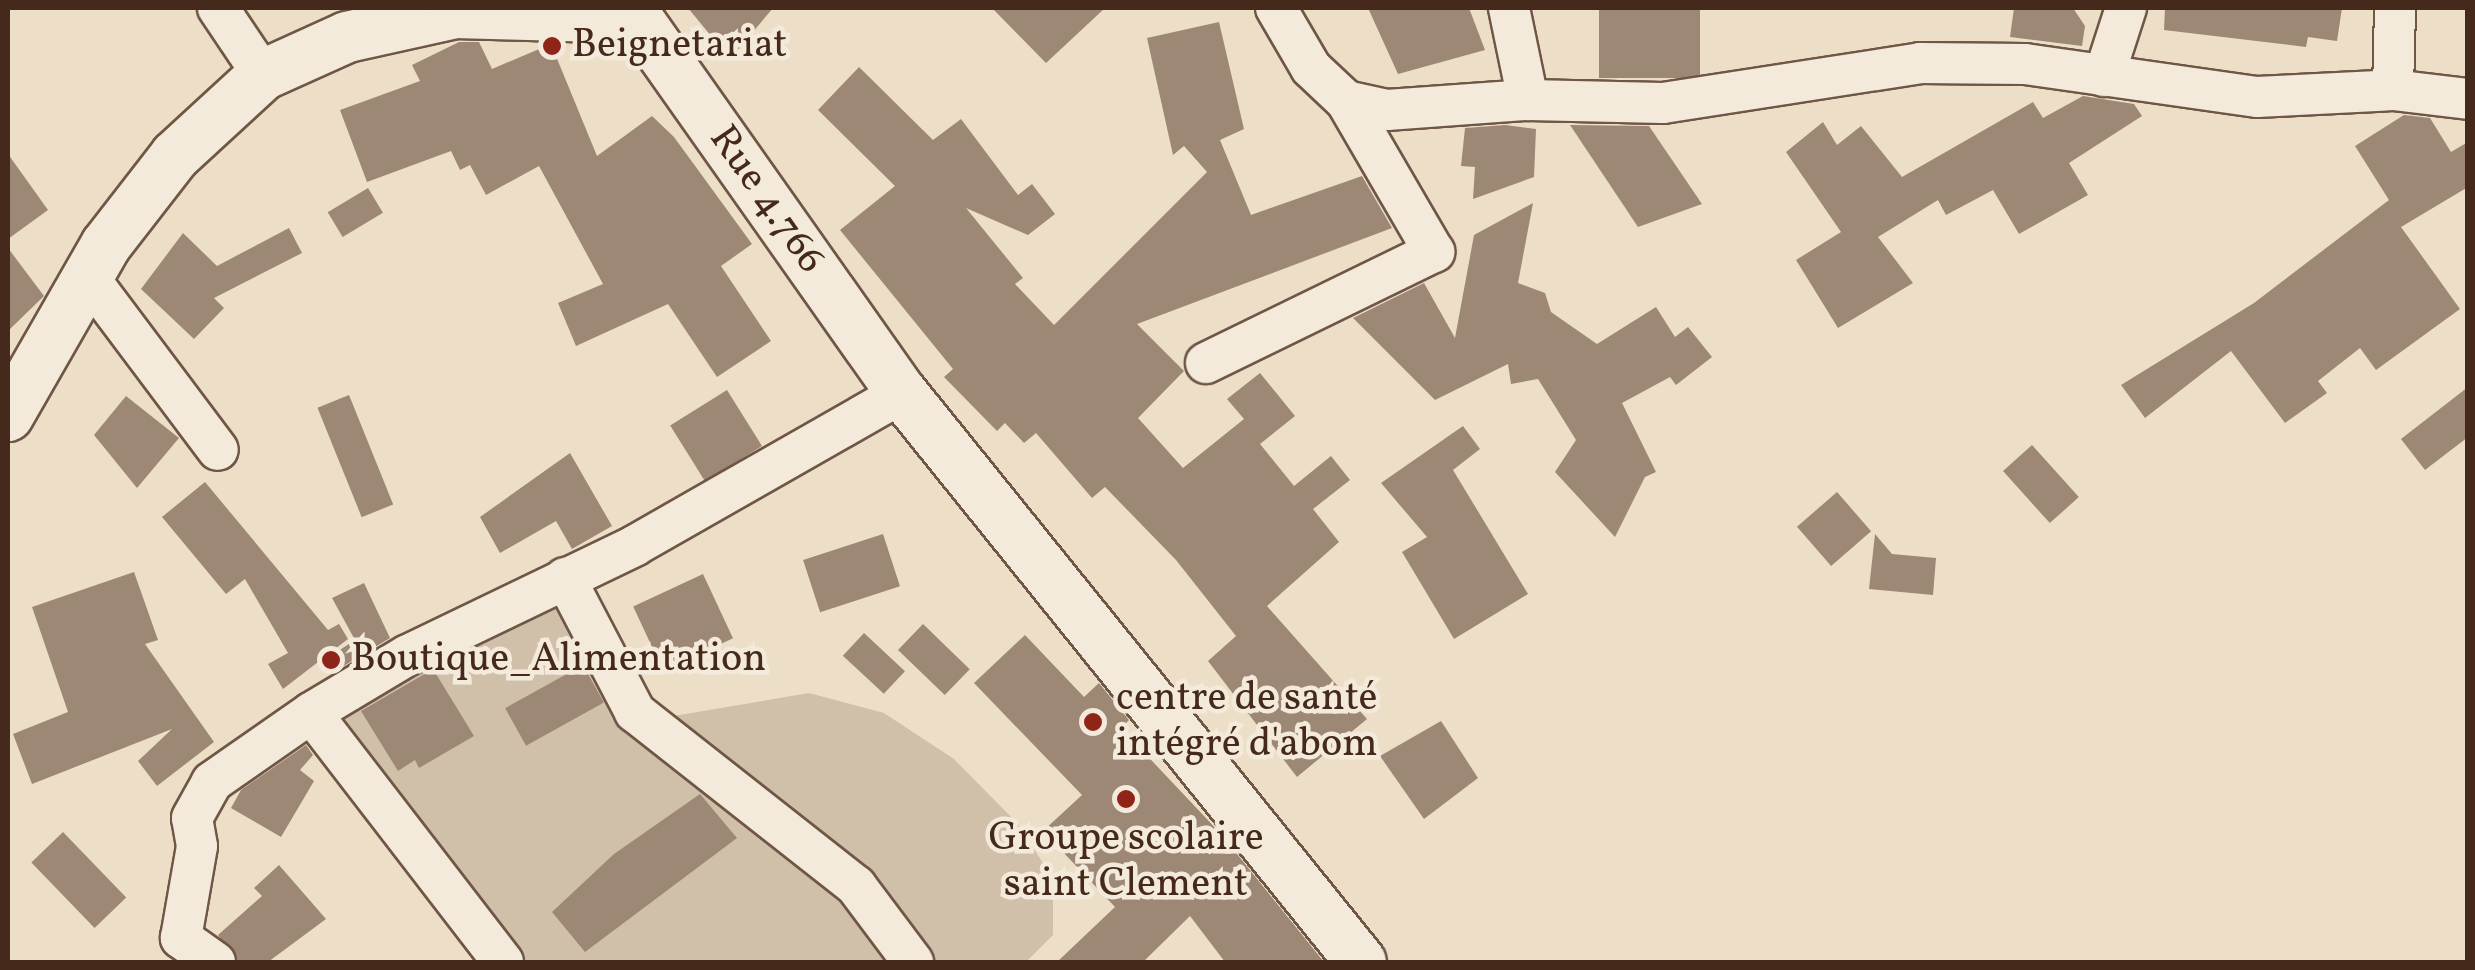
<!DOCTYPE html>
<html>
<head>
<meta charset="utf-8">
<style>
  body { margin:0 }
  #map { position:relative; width:2475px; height:970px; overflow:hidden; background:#eddfc7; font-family:Vollkorn,serif }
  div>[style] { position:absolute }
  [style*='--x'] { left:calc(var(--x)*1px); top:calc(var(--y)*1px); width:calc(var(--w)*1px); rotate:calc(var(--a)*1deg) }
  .green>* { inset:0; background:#d0c0aa }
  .building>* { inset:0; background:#9c8874; transform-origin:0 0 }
  .roads { filter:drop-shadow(2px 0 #6f5645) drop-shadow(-2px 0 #6f5645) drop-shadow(0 2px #6f5645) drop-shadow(0 -2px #6f5645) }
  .minor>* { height:40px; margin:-20px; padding:0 20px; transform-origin:20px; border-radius:20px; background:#f3eadb }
  .tertiary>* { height:50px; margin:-25px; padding:0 25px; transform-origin:25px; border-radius:25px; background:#f3eadb }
  .dots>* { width:28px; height:28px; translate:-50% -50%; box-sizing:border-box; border:5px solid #f3eadb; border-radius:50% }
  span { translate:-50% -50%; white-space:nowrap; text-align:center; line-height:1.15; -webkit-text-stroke:9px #f3eadb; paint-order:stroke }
  .poi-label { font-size:40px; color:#45291a }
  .left { translate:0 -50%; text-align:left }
  .street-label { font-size:40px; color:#45291a }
  .frame { position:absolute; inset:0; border:10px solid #45291a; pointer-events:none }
</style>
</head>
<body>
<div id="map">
  <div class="green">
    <div style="clip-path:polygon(576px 575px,638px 722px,809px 693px,884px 713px,954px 759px,1016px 822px,1053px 878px,1053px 935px,1026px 962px,522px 962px,324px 721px)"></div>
  </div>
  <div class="building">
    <div style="clip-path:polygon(688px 8px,773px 8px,730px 59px)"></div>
    <div style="clip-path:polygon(992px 8px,1105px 8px,1046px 63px)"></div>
    <div style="clip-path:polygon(1368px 8px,1469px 8px,1485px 50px,1398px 74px)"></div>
    <div style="left:1599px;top:8px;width:101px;height:70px"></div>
    <div style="clip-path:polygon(2014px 8px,2073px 8px,2085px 26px,2082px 46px,2010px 37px)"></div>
    <div style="clip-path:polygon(2165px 8px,2342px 8px,2337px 41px,2308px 37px,2306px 47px,2164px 30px)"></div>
    <div style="clip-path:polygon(1219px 22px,1244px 129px,1220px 140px,1251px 215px,1362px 176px,1392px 228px,1137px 324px,1184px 371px,1138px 418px,1183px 468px,1244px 419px,1227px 399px,1260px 373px,1295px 416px,1260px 444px,1294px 486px,1331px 456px,1350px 480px,1313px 509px,1339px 542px,1267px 606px,1367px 719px,1297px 777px,1208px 661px,1236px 636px,1176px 560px,1105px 487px,1092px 498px,1036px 433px,1024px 443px,1005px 423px,997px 431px,944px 377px,953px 369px,840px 230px,895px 186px,818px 110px,859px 67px,933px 140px,961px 119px,1018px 195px,1032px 184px,1055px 214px,1028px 235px,966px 208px,1023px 278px,1015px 284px,1054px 325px,1207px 172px,1184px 146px,1173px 155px,1147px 38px)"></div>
    <div style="clip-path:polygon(459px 42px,479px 42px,492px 69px,551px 44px,597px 156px,652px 116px,674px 137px,752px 244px,721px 266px,771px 341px,717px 377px,668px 304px,576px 346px,558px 303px,603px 284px,539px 166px,486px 195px,470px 165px,460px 170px,451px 151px,367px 182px,340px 110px,420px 81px,412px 65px)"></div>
    <div style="clip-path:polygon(2083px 96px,2134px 104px,2142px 116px,2069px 163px,2088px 195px,2019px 234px,1993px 190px,1946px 215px,1938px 200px,1878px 237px,1913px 283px,1838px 328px,1796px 260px,1841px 232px,1786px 152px,1823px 122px,1837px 145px,1861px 126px,1902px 177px,2033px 102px,2043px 118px)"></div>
    <div style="clip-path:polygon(2404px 115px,2430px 118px,2451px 152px,2468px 142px,2468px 187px,2401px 227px,2460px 309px,2376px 370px,2360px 348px,2318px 381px,2327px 393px,2285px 423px,2231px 351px,2145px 418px,2121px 385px,2254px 303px,2389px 200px,2355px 146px)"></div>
    <div style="clip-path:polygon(1505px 125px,1536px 129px,1534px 177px,1473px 199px,1475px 167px,1461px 166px,1465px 128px)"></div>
    <div style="clip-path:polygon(1570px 125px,1649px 126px,1702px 204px,1638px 227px)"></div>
    <div style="clip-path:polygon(8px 154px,48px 210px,8px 239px)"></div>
    <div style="left:368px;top:188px;width:29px;height:47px;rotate:59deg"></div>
    <div style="clip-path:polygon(1533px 203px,1518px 283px,1545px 293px,1551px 312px,1597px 344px,1656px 307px,1675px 337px,1688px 327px,1712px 357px,1676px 385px,1670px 377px,1622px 403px,1656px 472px,1645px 477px,1615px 537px,1555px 472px,1576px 440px,1538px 379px,1511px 384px,1508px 364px,1435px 400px,1353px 318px,1424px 283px,1455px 338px,1474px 235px)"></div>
    <div style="clip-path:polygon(289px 228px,302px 253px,214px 298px,224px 308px,194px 339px,141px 289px,183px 233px,217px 266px)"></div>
    <div style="clip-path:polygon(8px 248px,44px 296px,8px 331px)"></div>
    <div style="clip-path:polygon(2468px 387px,2468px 437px,2425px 470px,2401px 439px)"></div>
    <div style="left:727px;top:390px;width:66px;height:67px;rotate:58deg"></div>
    <div style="left:349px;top:395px;width:118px;height:34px;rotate:68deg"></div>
    <div style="clip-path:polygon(126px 396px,179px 438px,137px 488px,94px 435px)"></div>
    <div style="clip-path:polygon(1463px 426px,1480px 449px,1453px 470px,1528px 594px,1454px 639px,1402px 552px,1427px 537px,1381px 483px)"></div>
    <div style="left:2032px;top:445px;width:70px;height:39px;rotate:48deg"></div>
    <div style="clip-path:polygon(570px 453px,612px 526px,572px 549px,556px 521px,500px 553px,480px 517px)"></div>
    <div style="clip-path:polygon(205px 482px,328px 630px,339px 624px,348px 639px,283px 689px,268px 664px,288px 653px,245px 579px,226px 594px,162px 517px)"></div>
    <div style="left:1837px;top:492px;width:52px;height:53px;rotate:49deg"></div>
    <div style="left:883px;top:534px;width:55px;height:84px;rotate:72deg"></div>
    <div style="clip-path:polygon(1875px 534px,1892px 554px,1936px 558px,1933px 595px,1869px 589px)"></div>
    <div style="clip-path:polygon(134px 572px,158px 640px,145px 644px,214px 742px,157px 786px,138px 761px,172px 729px,32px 784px,13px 734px,68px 712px,32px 607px)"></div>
    <div style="left:703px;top:574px;width:71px;height:77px;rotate:65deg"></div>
    <div style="clip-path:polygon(364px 583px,390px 638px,337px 670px,329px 657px,355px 640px,332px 598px)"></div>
    <div style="left:923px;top:624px;width:65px;height:36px;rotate:44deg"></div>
    <div style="left:864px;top:633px;width:56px;height:31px;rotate:43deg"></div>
    <div style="clip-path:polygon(1025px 635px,1084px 697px,1099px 683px,1129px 720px,1121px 728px,1221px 834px,1324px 962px,1225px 962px,1190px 916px,1143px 962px,1057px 962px,1115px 907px,1043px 831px,1082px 795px,974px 683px)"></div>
    <div style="left:583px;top:665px;width:43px;height:89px;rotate:61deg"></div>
    <div style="clip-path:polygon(433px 669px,474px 736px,419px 768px,415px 760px,398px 771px,361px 711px)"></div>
    <div style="clip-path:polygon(1441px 721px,1478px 778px,1424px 819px,1380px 756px)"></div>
    <div style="clip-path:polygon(306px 745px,313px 755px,300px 770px,314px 781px,281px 837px,231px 808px,241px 790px)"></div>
    <div style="clip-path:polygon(700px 794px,737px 838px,585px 952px,552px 912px,614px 854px)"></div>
    <div style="left:63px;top:832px;width:91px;height:44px;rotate:46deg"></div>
    <div style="clip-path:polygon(279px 865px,326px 919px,268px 962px,238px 962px,218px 935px,262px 896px,254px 888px)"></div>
  </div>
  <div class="roads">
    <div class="minor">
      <div style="--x:218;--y:8;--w:81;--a:56.1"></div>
      <div style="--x:1276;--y:8;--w:69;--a:59.7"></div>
      <div style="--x:1311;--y:68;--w:48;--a:43.3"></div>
      <div style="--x:1346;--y:101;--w:42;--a:12.4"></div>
      <div style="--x:1387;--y:110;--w:141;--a:-4.1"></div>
      <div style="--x:1528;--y:100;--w:135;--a:1.3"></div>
      <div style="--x:1663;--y:103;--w:260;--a:-8.8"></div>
      <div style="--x:1920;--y:63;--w:105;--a:0.5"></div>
      <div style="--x:2025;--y:64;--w:234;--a:8.1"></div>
      <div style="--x:2257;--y:97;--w:136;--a:-2.9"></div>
      <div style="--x:2393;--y:90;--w:76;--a:6.8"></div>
      <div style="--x:1509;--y:8;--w:94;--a:78.3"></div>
      <div style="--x:2104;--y:76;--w:71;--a:-72.1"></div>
      <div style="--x:2393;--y:90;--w:82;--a:-88.6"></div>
      <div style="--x:88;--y:277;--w:216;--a:53.1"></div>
      <div style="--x:1206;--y:363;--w:254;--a:-26"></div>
      <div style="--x:1434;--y:252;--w:175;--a:-120.2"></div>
      <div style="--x:565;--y:578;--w:151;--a:62.4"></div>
      <div style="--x:635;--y:712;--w:281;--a:38.2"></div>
      <div style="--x:856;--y:886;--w:95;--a:53.1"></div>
      <div style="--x:215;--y:962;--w:42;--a:-144.8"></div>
      <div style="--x:181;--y:938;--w:93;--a:-80.1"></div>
      <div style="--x:197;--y:846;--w:28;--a:-100"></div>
      <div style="--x:192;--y:818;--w:41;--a:-60.9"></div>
      <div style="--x:212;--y:782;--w:121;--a:-34.9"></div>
      <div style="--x:503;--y:962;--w:314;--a:-127.6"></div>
      <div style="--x:311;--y:713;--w:113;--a:-30.9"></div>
      <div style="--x:408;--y:655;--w:251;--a:-25.7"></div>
      <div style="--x:634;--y:546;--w:309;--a:-29.7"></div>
    </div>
    <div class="tertiary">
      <div style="--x:630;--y:8;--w:471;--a:54.8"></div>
      <div style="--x:902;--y:393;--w:731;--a:51.11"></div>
      <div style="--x:8;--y:416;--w:197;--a:-60.2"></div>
      <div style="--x:106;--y:245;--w:113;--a:-52.2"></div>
      <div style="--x:175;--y:156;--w:120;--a:-42.6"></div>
      <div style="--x:263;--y:75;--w:92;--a:-24.3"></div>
      <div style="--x:347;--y:37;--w:111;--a:-12.5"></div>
      <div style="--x:455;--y:13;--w:183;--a:1.6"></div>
    </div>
  </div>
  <div class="dots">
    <div style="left:552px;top:46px;background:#8f2418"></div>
    <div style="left:331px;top:660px;background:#8f2418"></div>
    <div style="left:1093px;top:722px;background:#8f2418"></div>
    <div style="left:1126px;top:799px;background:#8f2418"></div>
  </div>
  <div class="poi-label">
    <span class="left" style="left:572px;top:46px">Beignetariat</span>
    <span class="left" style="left:351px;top:660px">Boutique_Alimentation</span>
    <span class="left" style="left:1116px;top:722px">centre de santé<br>intégré d'abom</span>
    <span style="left:1126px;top:862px">Groupe scolaire<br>saint Clement</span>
  </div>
  <div class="street-label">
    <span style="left:766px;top:200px;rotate:55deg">Rue 4.766</span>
  </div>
  <div class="frame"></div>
</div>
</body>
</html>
